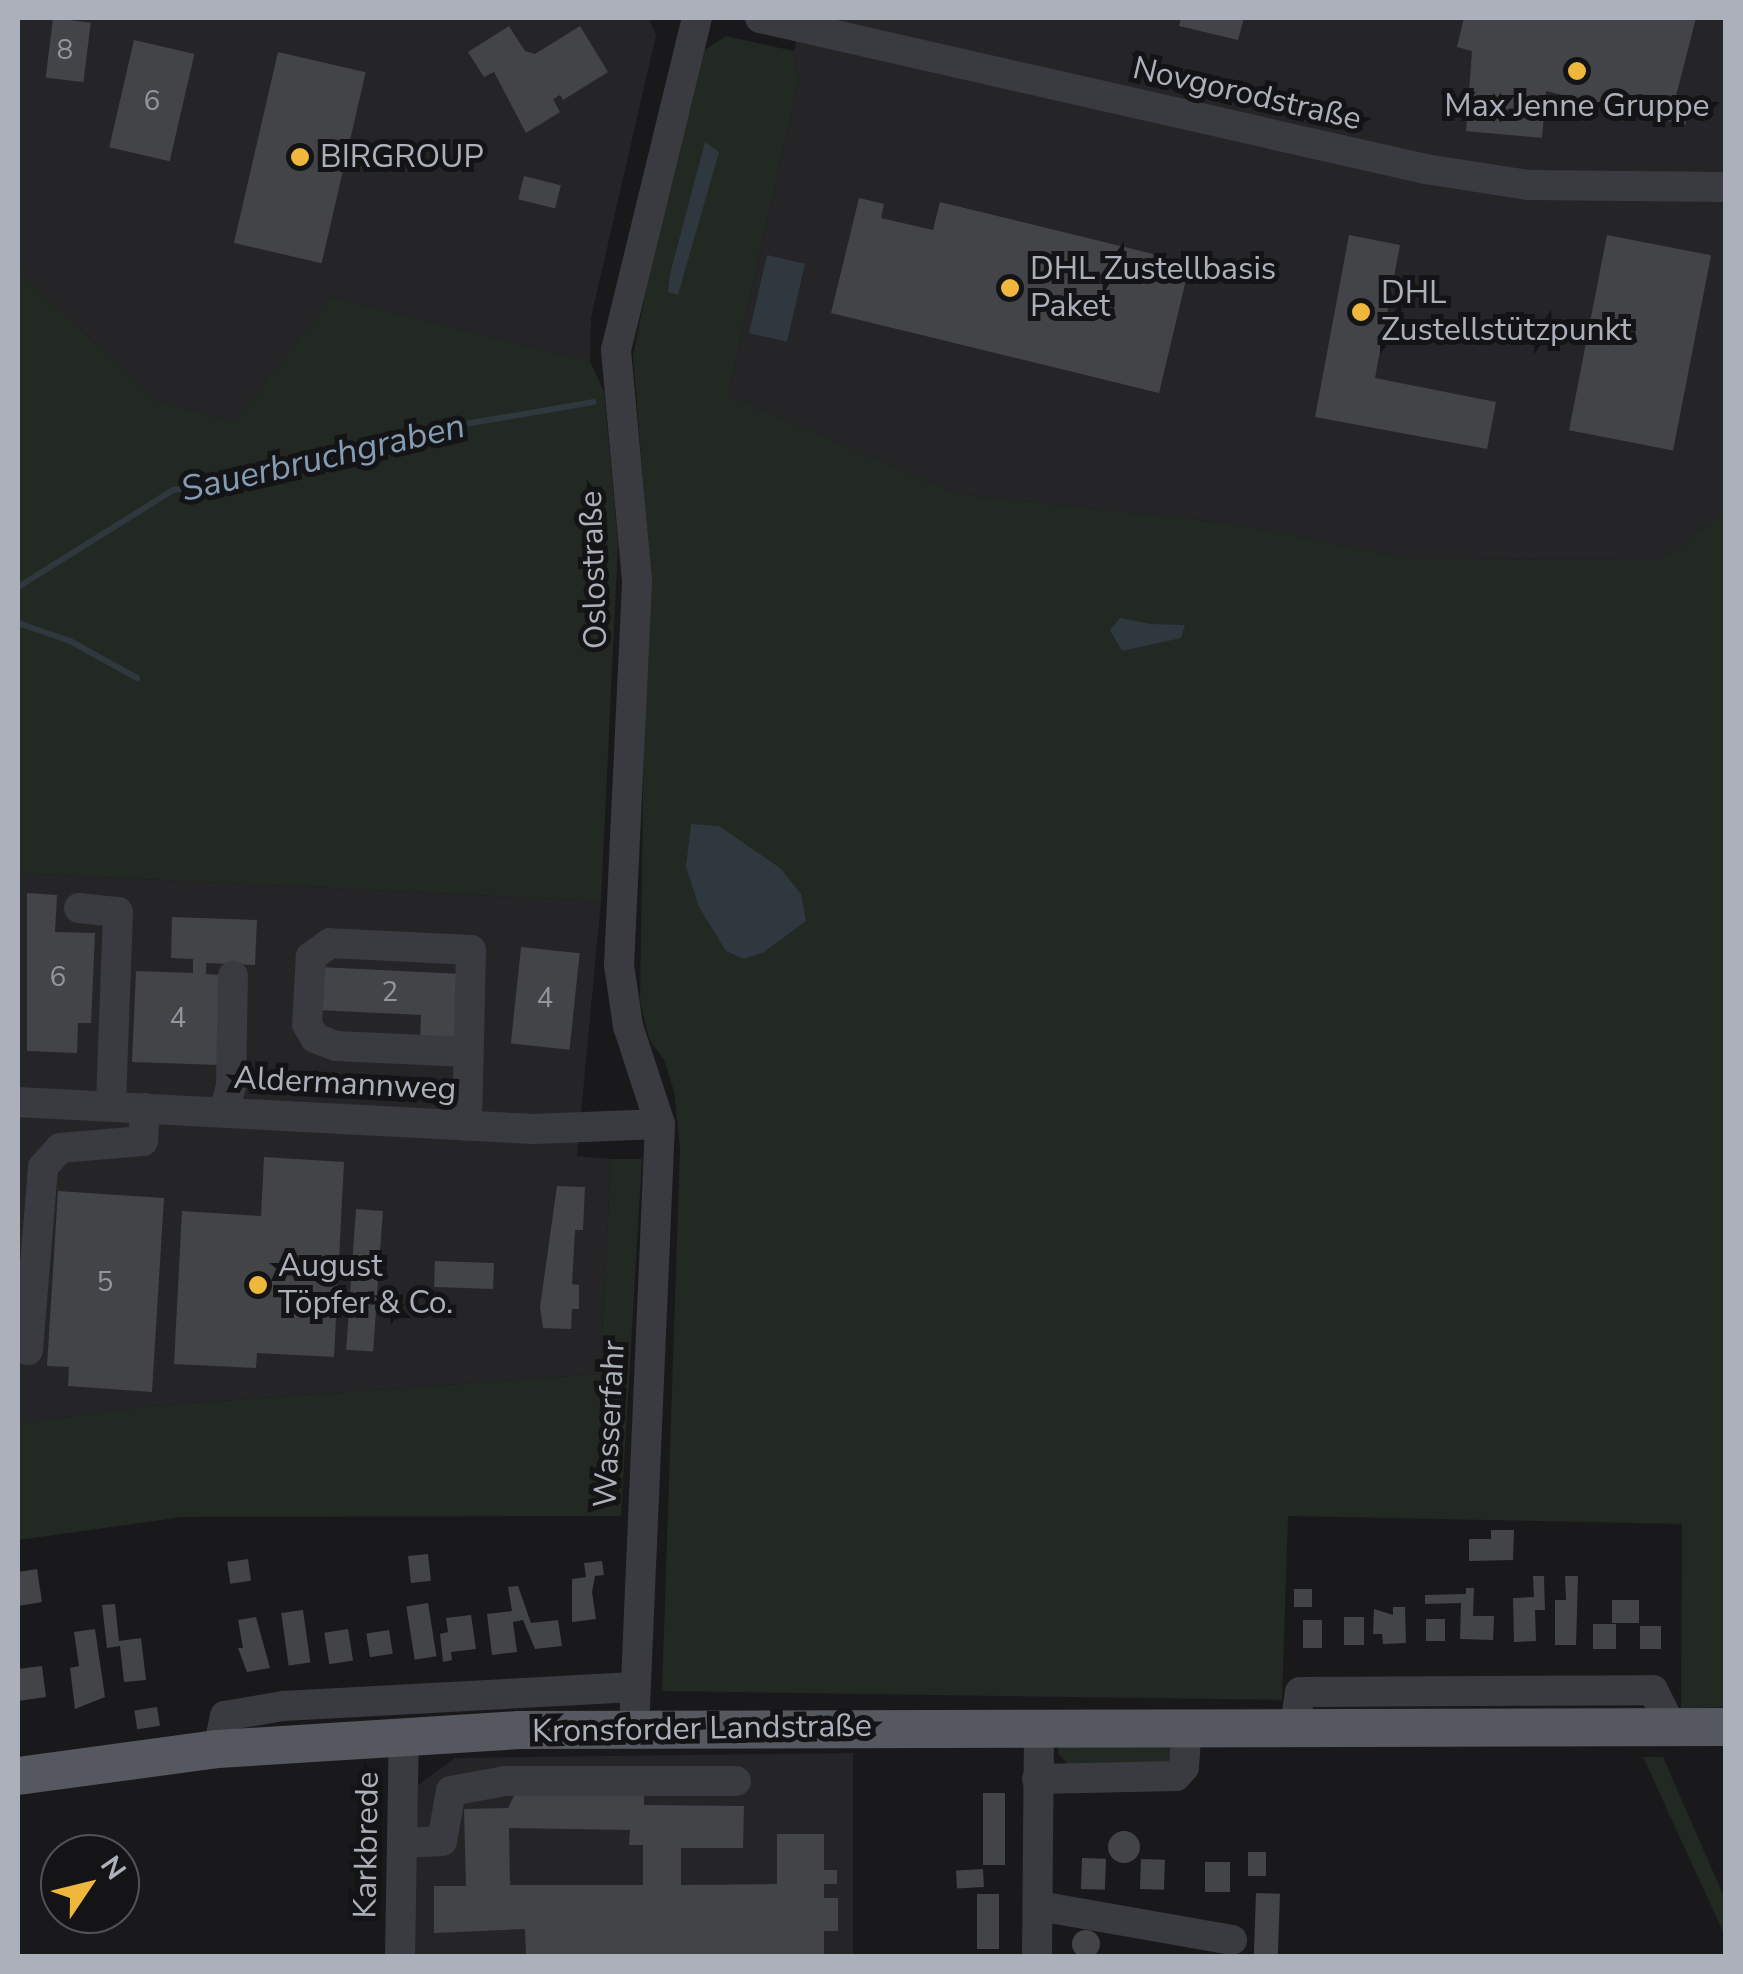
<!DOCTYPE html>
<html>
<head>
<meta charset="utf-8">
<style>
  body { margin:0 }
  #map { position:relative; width:1743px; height:1974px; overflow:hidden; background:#19191b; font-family:"Nunito Sans",sans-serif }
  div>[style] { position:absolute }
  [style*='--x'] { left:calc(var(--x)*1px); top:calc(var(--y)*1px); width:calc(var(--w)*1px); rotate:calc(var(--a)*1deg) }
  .built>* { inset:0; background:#252528 }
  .green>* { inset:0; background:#212922 }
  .water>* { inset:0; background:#2f373f; transform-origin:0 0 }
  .stream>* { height:6px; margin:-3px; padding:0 3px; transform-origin:3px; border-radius:3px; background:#2f373f }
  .building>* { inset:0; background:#434448; transform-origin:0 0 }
  .round { border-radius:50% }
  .minor>* { height:30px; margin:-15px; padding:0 15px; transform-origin:15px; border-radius:15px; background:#3a3b40 }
  .major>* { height:38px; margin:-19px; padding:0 19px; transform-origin:19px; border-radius:19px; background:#56585f }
  .dots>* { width:28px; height:28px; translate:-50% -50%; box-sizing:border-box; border:5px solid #141416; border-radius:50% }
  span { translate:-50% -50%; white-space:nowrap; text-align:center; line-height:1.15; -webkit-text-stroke:10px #141416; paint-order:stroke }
  .number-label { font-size:28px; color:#91959e }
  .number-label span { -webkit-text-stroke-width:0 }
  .street-label { font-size:32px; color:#abb0ba }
  .poi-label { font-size:32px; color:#abb0ba }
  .left { translate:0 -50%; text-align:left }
  .water-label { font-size:35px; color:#849cb4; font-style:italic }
  .frame { position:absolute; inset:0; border:20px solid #abb0ba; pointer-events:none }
  .north { position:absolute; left:40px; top:1834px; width:100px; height:100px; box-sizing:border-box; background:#141416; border:2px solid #505258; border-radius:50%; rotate:55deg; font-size:28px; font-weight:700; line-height:40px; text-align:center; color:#abb0ba }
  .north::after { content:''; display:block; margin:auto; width:35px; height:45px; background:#efb83d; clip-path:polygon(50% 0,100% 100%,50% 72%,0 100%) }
</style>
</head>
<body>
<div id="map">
  <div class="built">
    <div style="clip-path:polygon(18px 18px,648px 18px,656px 35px,591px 318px,590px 361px,332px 297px,234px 422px,153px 399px,18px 269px)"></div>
    <div style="clip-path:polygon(801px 18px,1725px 18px,1725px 511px,1662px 560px,1412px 559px,1237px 524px,958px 494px,728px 395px,798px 84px,794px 51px)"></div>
    <div style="clip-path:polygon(18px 873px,601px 901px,577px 1156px,611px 1159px,600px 1374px,149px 1406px,18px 1423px)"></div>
    <div style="clip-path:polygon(853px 1753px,853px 1956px,412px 1956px,418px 1785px,455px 1758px)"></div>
  </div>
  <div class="green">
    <div style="clip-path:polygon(726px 36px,794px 51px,798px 84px,728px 395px,958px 494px,1237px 524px,1412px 559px,1662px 560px,1725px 511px,1725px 1707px,1681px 1709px,1682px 1524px,1288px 1516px,1282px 1700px,662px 1691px,680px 1148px,674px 1091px,664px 1060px,649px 1039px,640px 1001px,647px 528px,633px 356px,674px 150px,703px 51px)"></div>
    <div style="clip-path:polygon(18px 269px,153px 399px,234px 422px,332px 297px,590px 361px,604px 392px,618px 543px,601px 901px,18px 873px)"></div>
    <div style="clip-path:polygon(611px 1159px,642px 1159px,621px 1516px,183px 1517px,18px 1540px,18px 1423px,149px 1406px,600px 1374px)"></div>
    <div style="clip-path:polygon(1173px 1739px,1171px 1762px,1071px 1767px,1058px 1754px,1059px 1744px)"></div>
    <div style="clip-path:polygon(1643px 1757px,1663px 1757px,1725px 1899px,1725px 1936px)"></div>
  </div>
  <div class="water">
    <div style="clip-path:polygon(705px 142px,719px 152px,678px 295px,668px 292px,670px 274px)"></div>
    <div style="left:767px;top:255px;width:39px;height:80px;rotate:13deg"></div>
    <div style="clip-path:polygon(1120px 618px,1151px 624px,1185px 625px,1181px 638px,1122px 651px,1110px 630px)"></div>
    <div style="clip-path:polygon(691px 824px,719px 826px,780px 868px,801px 894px,806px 921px,764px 952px,744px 959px,726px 951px,699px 907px,686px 867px)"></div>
  </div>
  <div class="stream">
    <div style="--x:18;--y:587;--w:183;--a:-32"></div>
    <div style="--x:173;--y:490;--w:170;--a:-9.8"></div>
    <div style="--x:341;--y:461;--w:106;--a:-18.1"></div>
    <div style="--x:442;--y:428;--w:154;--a:-9.7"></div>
    <div style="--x:18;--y:623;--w:55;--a:19.1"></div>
    <div style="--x:70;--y:641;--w:77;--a:28.9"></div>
  </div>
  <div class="building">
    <div style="left:53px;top:18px;width:38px;height:60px;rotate:7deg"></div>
    <div style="clip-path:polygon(1181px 18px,1244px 18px,1238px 40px,1179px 26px)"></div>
    <div style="clip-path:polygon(1464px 18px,1696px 18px,1676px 96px,1692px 100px,1685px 125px,1546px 91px,1542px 138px,1466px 131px,1472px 51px,1457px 47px)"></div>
    <div style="clip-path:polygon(509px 26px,525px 51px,535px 54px,580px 26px,608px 72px,563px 100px,560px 95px,553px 99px,560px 112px,526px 133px,494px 72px,484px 77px,468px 52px)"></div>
    <div style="left:134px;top:40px;width:62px;height:110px;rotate:13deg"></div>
    <div style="left:278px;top:52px;width:90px;height:196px;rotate:13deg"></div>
    <div style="left:524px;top:176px;width:38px;height:24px;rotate:14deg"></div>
    <div style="clip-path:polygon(859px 198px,884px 204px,881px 218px,933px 230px,940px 202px,1190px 263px,1159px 393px,831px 313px)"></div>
    <div style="clip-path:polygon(1349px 235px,1400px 245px,1375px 378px,1496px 402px,1487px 449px,1315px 417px)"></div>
    <div style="left:1607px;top:235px;width:106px;height:199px;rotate:11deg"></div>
    <div style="clip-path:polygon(27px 893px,57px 895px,55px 932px,95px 933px,91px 1023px,78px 1023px,77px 1053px,27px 1051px)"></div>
    <div style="clip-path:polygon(172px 917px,257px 920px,255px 965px,206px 963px,206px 974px,223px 975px,220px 1065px,132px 1062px,136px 971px,193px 973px,193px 959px,171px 958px)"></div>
    <div style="left:521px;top:947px;width:59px;height:97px;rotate:6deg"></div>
    <div style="clip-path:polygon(319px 967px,462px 974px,459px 1042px,420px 1040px,421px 1015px,317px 1010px)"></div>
    <div style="clip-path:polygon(264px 1157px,344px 1162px,334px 1357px,257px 1353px,256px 1368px,174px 1364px,182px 1211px,261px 1216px)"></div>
    <div style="clip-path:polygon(557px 1186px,585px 1187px,583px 1230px,575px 1230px,572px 1284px,579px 1285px,579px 1309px,572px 1309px,571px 1329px,543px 1328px,540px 1307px)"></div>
    <div style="clip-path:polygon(58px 1191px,164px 1198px,152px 1392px,68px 1386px,69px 1367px,47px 1366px)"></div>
    <div style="left:356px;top:1209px;width:27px;height:141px;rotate:4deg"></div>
    <div style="left:435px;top:1261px;width:59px;height:26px;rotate:2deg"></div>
    <div style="clip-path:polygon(1491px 1530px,1514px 1530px,1513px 1560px,1469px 1561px,1469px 1539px,1491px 1539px)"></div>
    <div style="left:428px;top:1554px;width:27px;height:20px;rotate:84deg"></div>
    <div style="left:248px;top:1559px;width:22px;height:21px;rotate:82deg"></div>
    <div style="clip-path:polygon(602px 1561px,604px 1575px,595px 1576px,592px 1592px,596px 1619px,572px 1622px,572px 1579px,586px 1577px,584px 1563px)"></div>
    <div style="clip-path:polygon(37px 1569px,42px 1602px,18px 1606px,18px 1572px)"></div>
    <div style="clip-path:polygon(1533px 1576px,1544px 1576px,1545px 1610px,1535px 1610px,1536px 1641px,1514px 1642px,1513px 1598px,1534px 1597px)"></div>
    <div style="clip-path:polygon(1565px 1576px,1578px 1576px,1576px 1645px,1555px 1645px,1555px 1600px,1566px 1600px)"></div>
    <div style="clip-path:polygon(518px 1586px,531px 1623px,558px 1620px,562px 1646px,535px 1649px,523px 1620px,513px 1622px,517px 1652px,492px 1655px,487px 1614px,512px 1611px,508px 1587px)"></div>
    <div style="clip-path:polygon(1466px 1588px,1474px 1588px,1473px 1616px,1494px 1616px,1493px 1640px,1460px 1639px,1461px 1603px,1425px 1604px,1425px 1595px,1466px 1594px)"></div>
    <div style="left:1294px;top:1589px;width:18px;height:18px"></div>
    <div style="left:1639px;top:1600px;width:23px;height:27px;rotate:90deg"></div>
    <div style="left:428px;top:1603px;width:54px;height:22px;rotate:81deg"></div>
    <div style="clip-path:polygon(115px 1604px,119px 1641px,141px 1638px,146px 1680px,124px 1682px,120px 1646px,107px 1648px,102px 1605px)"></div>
    <div style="clip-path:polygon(1393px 1607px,1405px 1607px,1406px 1643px,1383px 1644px,1382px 1634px,1373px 1634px,1374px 1609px,1393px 1615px)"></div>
    <div style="left:303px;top:1610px;width:53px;height:22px;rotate:82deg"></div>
    <div style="clip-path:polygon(471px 1615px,476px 1649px,451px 1652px,452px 1660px,443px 1662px,440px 1634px,448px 1632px,446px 1618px)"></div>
    <div style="clip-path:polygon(256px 1617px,270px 1668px,247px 1672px,238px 1648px,243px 1648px,238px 1620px)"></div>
    <div style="left:1344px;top:1617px;width:20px;height:28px"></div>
    <div style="left:1426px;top:1619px;width:19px;height:22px"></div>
    <div style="left:1303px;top:1620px;width:19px;height:28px"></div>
    <div style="left:1593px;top:1624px;width:23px;height:25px"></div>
    <div style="left:1640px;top:1626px;width:21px;height:23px"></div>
    <div style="clip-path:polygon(95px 1629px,105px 1697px,75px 1709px,70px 1668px,79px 1666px,74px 1632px)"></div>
    <div style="left:348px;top:1629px;width:32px;height:24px;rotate:81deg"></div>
    <div style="left:389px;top:1630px;width:24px;height:23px;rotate:81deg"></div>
    <div style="clip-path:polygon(42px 1666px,46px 1697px,18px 1701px,18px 1669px)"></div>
    <div style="left:157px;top:1707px;width:19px;height:23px;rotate:81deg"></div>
    <div style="clip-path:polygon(evenodd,644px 1791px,644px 1805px,744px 1806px,743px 1848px,681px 1848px,681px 1885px,777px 1884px,777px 1834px,824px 1834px,824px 1870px,837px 1870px,837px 1884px,824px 1884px,824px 1898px,838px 1898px,838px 1931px,824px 1931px,824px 1956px,526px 1956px,525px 1929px,434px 1933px,434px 1886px,466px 1886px,464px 1809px,508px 1808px,515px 1794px,644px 1791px,509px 1828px,630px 1830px,629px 1845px,643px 1845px,643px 1885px,510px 1885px,509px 1828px)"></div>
    <div style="left:983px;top:1793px;width:22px;height:72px"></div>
    <div class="round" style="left:1108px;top:1831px;width:32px;height:32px"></div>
    <div style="left:1248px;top:1852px;width:18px;height:24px"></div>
    <div style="left:1082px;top:1858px;width:24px;height:31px;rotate:2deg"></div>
    <div style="left:1141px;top:1859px;width:24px;height:30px;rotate:2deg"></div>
    <div style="left:1205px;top:1862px;width:25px;height:30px"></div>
    <div style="left:983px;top:1869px;width:18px;height:27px;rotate:87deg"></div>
    <div style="left:1256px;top:1893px;width:24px;height:63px;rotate:2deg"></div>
    <div style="left:977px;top:1894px;width:22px;height:55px"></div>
    <div class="round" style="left:1072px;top:1930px;width:28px;height:28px"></div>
  </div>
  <div class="minor">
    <div style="--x:760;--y:18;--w:682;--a:12.79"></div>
    <div style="--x:1425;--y:169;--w:104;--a:8.8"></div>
    <div style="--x:1528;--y:185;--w:198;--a:0.6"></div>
    <div style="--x:79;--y:908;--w:39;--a:6"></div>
    <div style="--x:118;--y:912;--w:194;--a:92.1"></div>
    <div style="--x:18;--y:1102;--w:517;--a:3"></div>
    <div style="--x:534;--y:1129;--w:126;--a:-2.3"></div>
    <div style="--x:224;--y:1112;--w:27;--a:-75"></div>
    <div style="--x:231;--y:1086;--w:110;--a:-89"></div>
    <div style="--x:467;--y:1126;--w:176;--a:-88.7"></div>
    <div style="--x:471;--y:950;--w:141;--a:-177.2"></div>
    <div style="--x:330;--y:943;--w:24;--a:144"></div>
    <div style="--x:311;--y:957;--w:67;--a:93.4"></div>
    <div style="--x:307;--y:1024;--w:16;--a:60"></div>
    <div style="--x:315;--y:1038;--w:22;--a:21"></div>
    <div style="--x:336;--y:1046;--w:131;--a:2.6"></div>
    <div style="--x:28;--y:1350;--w:184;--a:-85.3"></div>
    <div style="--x:43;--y:1167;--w:25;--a:-48"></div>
    <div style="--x:60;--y:1148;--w:83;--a:-4.8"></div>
    <div style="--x:143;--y:1141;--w:33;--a:-87"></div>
    <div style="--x:1295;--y:1727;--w:35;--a:-82"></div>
    <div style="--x:1300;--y:1692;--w:353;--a:-0.3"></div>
    <div style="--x:1653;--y:1690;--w:40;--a:63.4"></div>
    <div style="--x:634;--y:1729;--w:606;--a:-87.54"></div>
    <div style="--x:660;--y:1124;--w:103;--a:-108.1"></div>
    <div style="--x:628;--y:1026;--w:62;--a:-98.4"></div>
    <div style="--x:619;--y:965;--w:384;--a:-87.3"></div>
    <div style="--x:637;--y:581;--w:232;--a:-95.2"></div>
    <div style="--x:616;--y:350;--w:342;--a:-76.3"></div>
    <div style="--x:218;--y:1749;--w:34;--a:-78"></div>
    <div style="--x:225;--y:1716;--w:59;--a:-9.8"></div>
    <div style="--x:283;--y:1706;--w:352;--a:-3.1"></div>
    <div style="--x:1037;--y:1779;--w:139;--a:-1.2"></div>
    <div style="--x:1176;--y:1776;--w:12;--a:-48"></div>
    <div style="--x:1184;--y:1767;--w:39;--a:-86"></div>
    <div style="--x:402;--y:1843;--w:40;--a:-2.9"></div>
    <div style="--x:442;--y:1841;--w:51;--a:-79.8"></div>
    <div style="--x:451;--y:1791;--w:55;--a:-10.5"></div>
    <div style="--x:505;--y:1781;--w:231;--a:0"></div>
    <div style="--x:1039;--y:1906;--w:196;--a:10"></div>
    <div style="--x:400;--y:1956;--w:222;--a:-89"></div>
    <div style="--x:1037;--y:1956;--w:228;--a:-89.5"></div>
  </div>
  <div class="major">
    <div style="--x:18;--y:1776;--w:202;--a:-7.7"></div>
    <div style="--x:218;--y:1749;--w:302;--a:-3.6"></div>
    <div style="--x:519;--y:1730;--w:1207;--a:-0.14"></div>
  </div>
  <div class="dots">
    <div style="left:1577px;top:71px;background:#efb83d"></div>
    <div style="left:300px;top:157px;background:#efb83d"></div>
    <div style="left:1010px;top:288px;background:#efb83d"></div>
    <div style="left:1361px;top:312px;background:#efb83d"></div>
    <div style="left:258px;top:1285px;background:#efb83d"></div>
  </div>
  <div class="number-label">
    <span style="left:65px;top:50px">8</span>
    <span style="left:152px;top:101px">6</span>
    <span style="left:58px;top:977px">6</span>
    <span style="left:390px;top:992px">2</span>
    <span style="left:545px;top:998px">4</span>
    <span style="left:178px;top:1018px">4</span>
    <span style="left:105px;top:1282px">5</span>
  </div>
  <div class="street-label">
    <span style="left:1247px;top:94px;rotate:13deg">Novgorodstraße</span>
    <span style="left:594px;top:570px;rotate:-92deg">Oslostraße</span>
    <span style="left:345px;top:1084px;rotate:3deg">Aldermannweg</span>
    <span style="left:610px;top:1424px;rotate:-87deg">Wasserfahr</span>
    <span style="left:702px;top:1729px;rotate:-1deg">Kronsforder Landstraße</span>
    <span style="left:367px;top:1845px;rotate:-89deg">Karkbrede</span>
  </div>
  <div class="poi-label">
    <span style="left:1577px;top:106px">Max Jenne Gruppe</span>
    <span class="left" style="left:320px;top:157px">BIRGROUP</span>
    <span class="left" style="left:1030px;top:288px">DHL Zustellbasis<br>Paket</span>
    <span class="left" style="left:1381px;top:312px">DHL<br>Zustellstützpunkt</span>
    <span class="left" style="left:278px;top:1285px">August<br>Töpfer &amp; Co.</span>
  </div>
  <div class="water-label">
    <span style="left:323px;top:458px;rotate:-13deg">Sauerbruchgraben</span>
  </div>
  <div class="frame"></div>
  <div class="north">N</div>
</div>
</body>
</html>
